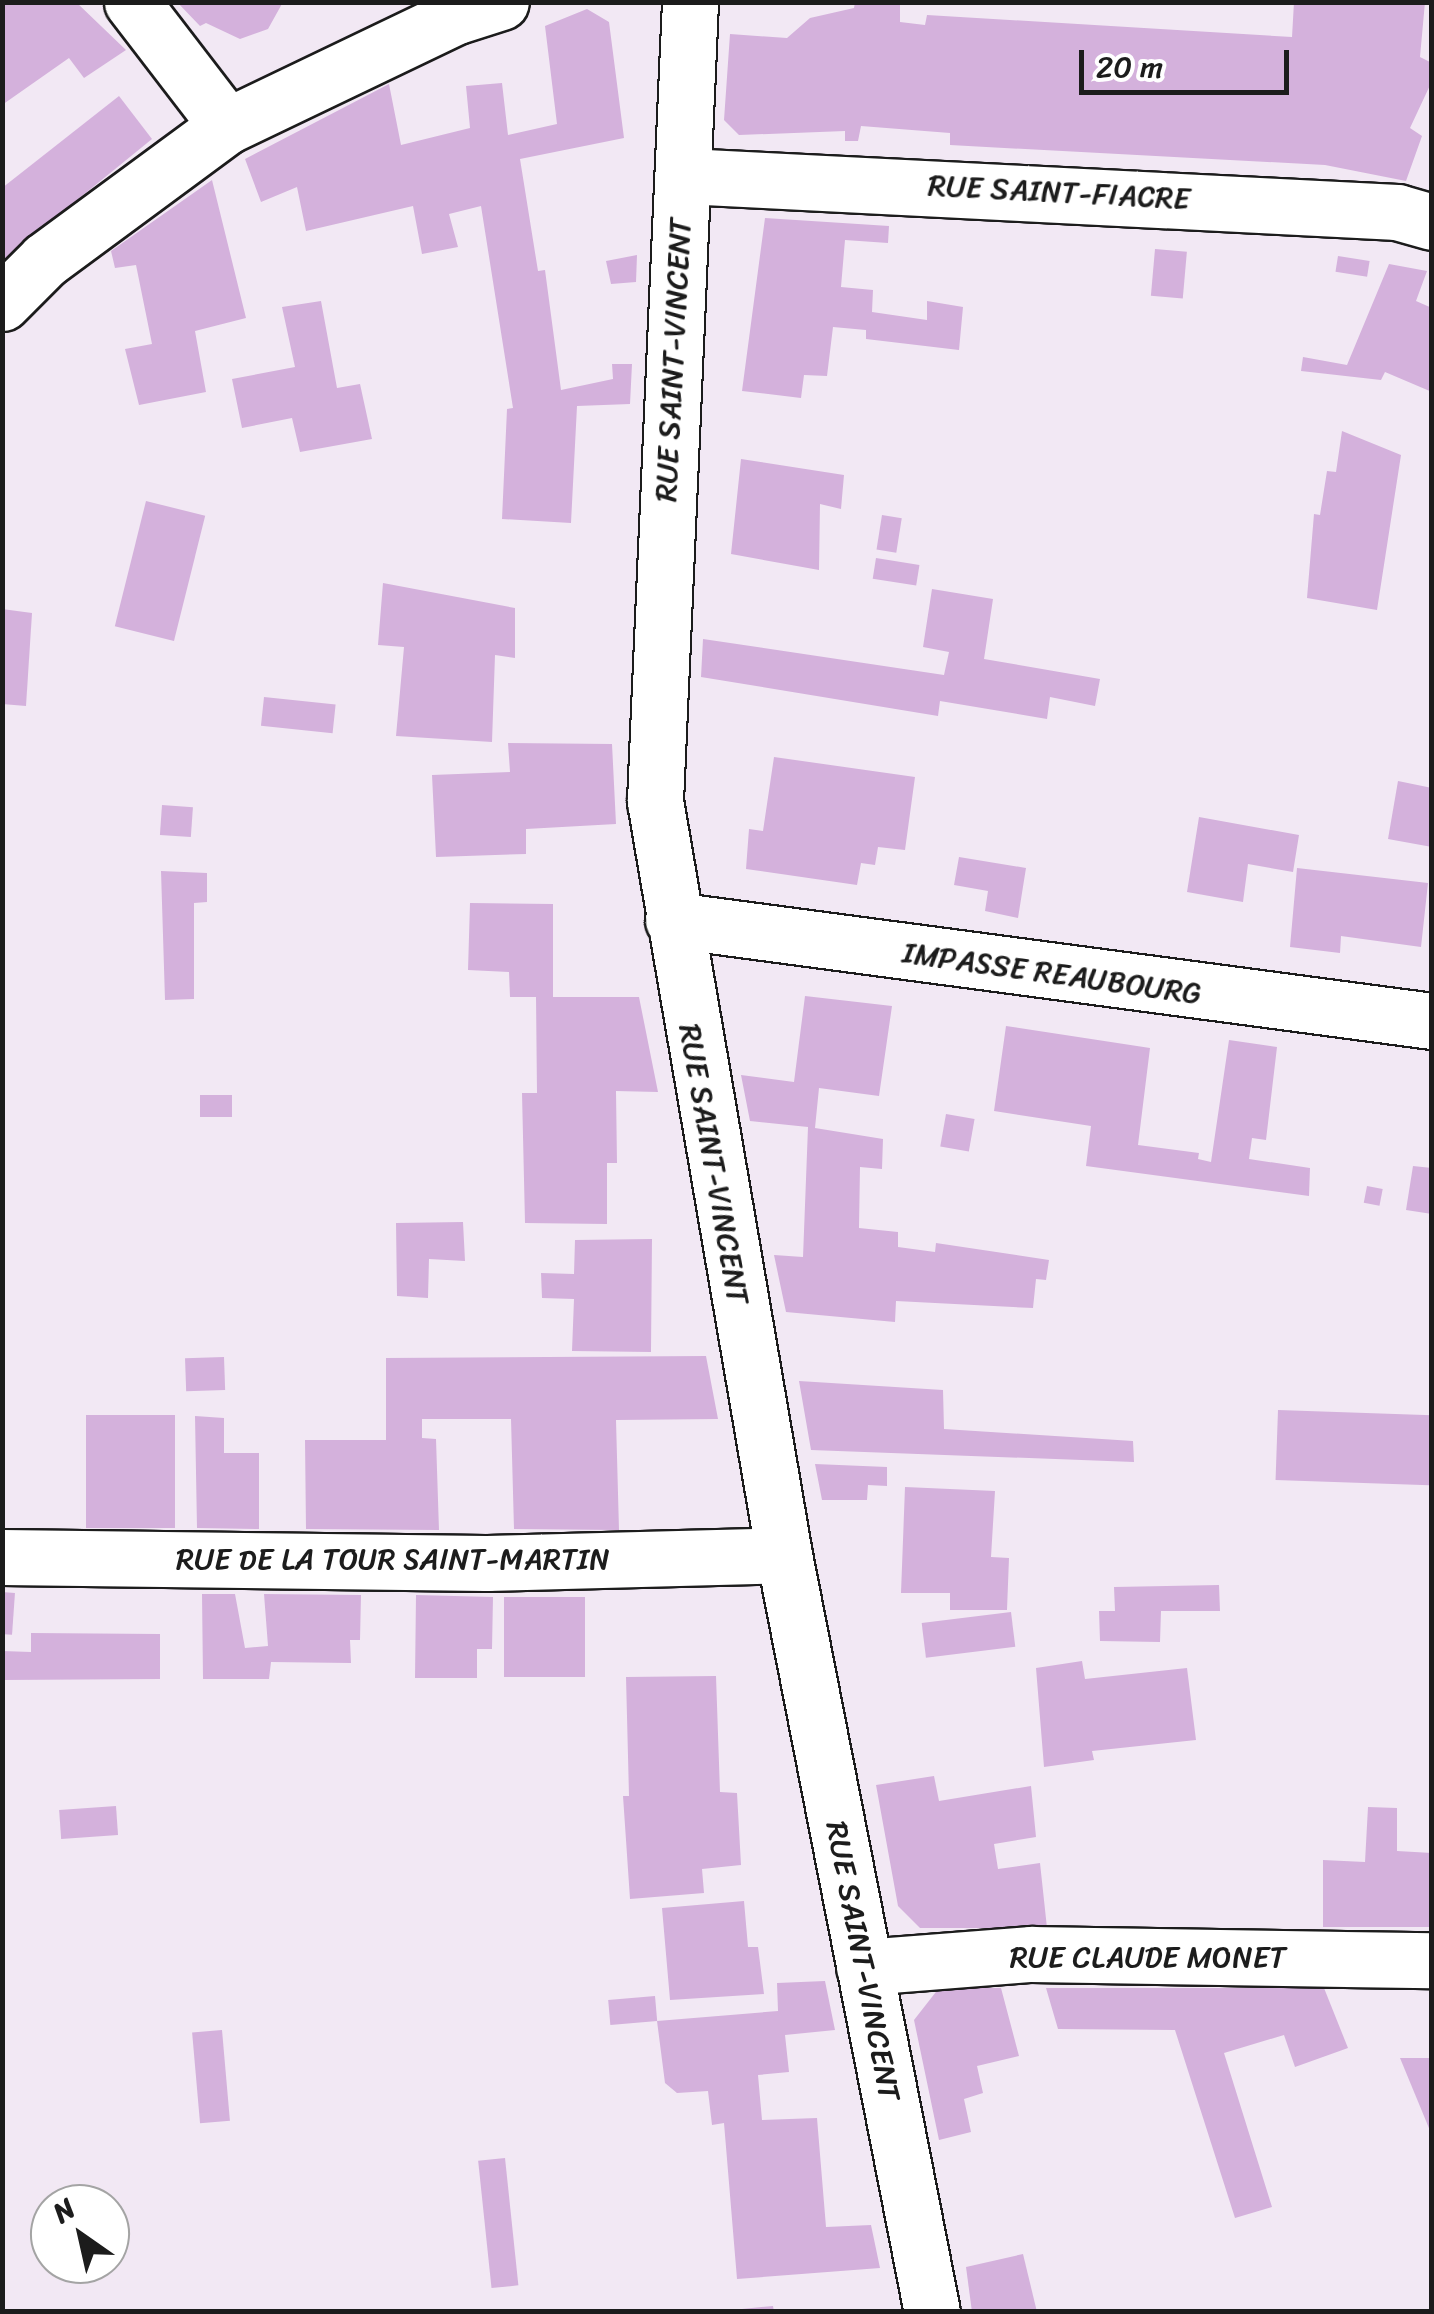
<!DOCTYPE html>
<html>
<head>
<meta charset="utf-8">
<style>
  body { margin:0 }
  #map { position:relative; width:1434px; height:2314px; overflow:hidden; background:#f2e8f4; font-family:Sriracha,sans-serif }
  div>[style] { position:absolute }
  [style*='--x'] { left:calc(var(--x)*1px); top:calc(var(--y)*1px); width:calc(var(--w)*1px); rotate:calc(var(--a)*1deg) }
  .building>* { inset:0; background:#d4b1dc; transform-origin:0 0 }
  .roads { filter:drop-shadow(2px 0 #1c1c1c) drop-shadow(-2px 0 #1c1c1c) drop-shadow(0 2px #1c1c1c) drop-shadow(0 -2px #1c1c1c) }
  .street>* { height:55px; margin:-27.5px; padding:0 27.5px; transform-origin:27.5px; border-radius:27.5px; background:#fff }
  span { translate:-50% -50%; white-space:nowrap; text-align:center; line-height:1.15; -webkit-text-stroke:10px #fff; paint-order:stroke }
  .street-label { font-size:30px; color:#1c1c1c }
  .frame { position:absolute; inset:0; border:5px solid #1c1c1c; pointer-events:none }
  .north { position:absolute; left:30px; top:2184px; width:100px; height:100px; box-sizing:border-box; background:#fff; border:2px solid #a4a4a4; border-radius:50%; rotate:326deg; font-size:28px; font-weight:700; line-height:40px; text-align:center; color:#1c1c1c }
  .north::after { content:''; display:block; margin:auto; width:35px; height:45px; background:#1c1c1c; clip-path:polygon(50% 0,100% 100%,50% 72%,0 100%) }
  .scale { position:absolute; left:1079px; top:50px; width:210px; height:45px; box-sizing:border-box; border:5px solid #1c1c1c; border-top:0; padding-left:12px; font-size:30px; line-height:35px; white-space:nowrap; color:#1c1c1c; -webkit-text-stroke:8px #fff; paint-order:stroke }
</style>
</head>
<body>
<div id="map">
  <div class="building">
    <div style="clip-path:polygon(2px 2px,76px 2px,126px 50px,84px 78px,69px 58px,2px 105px)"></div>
    <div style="clip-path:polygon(177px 2px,283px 2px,268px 29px,240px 39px,206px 23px,200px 26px)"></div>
    <div style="clip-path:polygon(855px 2px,900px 2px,900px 22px,925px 25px,927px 15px,1292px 37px,1294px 2px,1425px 2px,1420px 57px,1432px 63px,1432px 81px,1410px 128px,1422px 136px,1406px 181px,1325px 165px,950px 145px,950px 133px,861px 126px,858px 141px,845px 141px,845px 131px,739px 135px,724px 120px,730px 34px,787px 38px,810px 18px,854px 8px)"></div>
    <div style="clip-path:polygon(587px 9px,609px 22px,624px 138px,520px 159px,538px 271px,545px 270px,561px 390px,613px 379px,612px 364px,632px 364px,630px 404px,577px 406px,571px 523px,502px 519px,507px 409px,513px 408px,481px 206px,449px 214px,458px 247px,422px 254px,413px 206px,306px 231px,297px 187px,261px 202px,245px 159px,389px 84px,401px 145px,470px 128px,466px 86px,502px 83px,508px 135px,557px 124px,545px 26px)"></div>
    <div style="clip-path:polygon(119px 96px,152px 139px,2px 261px,2px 188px)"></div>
    <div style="clip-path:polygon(212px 180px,246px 318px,195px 331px,206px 392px,139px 405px,125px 349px,152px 344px,136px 265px,115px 268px,111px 251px)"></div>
    <div style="clip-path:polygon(765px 218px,889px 226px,888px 243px,845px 240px,841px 287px,873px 290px,872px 312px,927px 320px,927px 301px,963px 307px,959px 350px,866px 339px,866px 330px,833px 327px,827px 376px,804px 375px,801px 398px,742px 391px)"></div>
    <div style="left:1155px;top:249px;width:32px;height:47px;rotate:5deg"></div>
    <div style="clip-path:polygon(637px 255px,636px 282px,611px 284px,606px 261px)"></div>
    <div style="left:1338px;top:256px;width:32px;height:16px;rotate:9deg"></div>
    <div style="clip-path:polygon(1389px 264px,1427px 271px,1416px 301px,1432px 308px,1432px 392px,1385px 372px,1381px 380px,1301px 371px,1303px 357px,1347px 365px)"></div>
    <div style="clip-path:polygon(321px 301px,337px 388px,360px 384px,372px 439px,300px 452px,292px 418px,242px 428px,232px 379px,295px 367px,282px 307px)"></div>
    <div style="clip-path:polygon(1342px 431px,1401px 455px,1377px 610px,1307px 598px,1314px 514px,1320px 515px,1327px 471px,1336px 472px)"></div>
    <div style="clip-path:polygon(741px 459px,844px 475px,841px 509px,820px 504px,819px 570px,731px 554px)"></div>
    <div style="left:146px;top:501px;width:61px;height:129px;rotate:14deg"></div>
    <div style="left:882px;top:515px;width:20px;height:35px;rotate:9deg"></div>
    <div style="left:876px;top:558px;width:44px;height:21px;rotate:9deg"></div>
    <div style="clip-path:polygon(383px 583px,515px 608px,515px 658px,495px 655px,492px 742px,396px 736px,404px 647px,378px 645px)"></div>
    <div style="clip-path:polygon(932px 589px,993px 599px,984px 659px,1100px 679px,1095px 706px,1050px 697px,1047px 719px,940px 701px,938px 716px,701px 677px,703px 639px,944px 675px,949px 652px,923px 647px)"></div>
    <div style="clip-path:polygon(2px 609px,32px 613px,26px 706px,2px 704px)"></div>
    <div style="left:264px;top:697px;width:72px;height:29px;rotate:6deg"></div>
    <div style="clip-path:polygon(508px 743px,612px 744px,616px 824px,526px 829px,526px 854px,436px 857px,432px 775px,510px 772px)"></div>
    <div style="clip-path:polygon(774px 757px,915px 777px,905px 850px,878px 847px,875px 865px,861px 863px,857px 885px,746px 869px,749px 829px,763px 831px)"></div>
    <div style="clip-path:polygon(1398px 781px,1432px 788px,1432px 847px,1388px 839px)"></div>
    <div style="left:162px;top:805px;width:31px;height:30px;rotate:4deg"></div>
    <div style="clip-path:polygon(1199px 817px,1299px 835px,1293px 872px,1248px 864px,1243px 902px,1187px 892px)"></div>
    <div style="clip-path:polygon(959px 857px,1026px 868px,1018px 918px,985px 911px,988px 891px,954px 885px)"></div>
    <div style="clip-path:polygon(1297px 868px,1428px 883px,1421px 947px,1341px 936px,1340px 953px,1290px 947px)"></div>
    <div style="clip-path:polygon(161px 871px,207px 873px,207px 902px,194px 903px,194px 999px,165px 1000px)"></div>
    <div style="clip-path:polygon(470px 903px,553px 904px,553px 997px,639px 997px,658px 1092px,616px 1091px,617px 1163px,607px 1163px,607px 1224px,525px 1223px,522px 1093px,537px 1093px,536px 997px,510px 997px,509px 972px,468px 970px)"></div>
    <div style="clip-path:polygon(805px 996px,892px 1006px,879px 1096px,819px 1088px,815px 1128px,883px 1139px,882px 1169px,860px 1167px,859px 1228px,898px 1232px,898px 1247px,935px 1252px,936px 1243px,1049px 1260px,1046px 1280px,1036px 1279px,1033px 1308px,896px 1301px,895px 1322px,786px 1312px,774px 1255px,803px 1257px,808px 1127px,750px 1121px,741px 1075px,794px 1082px)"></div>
    <div style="clip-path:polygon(1006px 1026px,1150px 1048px,1138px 1145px,1199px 1153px,1198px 1159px,1211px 1162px,1229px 1040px,1277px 1047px,1266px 1140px,1252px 1138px,1249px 1159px,1310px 1168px,1309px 1196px,1086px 1166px,1091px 1126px,994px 1111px)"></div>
    <div style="left:200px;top:1095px;width:32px;height:22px"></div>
    <div style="left:946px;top:1114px;width:29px;height:33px;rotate:10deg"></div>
    <div style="clip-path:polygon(1413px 1166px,1432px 1168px,1432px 1214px,1406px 1210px)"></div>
    <div style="left:1367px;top:1186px;width:16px;height:17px;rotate:11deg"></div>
    <div style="clip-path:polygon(463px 1222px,465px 1261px,429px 1259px,428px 1298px,397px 1296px,396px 1223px)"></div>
    <div style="clip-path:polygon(652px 1239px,651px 1352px,572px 1351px,574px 1299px,542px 1298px,541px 1273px,574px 1274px,575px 1240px)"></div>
    <div style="clip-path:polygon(706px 1356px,718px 1419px,616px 1420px,619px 1530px,514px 1529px,511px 1419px,422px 1419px,422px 1438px,436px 1439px,439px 1530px,306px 1529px,305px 1440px,386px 1440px,386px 1358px)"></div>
    <div style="left:224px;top:1357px;width:33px;height:39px;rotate:88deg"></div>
    <div style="clip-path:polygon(799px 1381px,943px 1390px,944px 1429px,1133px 1441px,1134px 1462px,811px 1450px)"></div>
    <div style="left:1278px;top:1410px;width:154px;height:70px;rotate:2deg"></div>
    <div style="left:86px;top:1415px;width:89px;height:113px"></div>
    <div style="clip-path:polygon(195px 1416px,224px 1418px,224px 1453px,259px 1453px,259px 1529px,197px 1528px)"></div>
    <div style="clip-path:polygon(815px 1464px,887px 1467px,887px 1486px,868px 1485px,867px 1500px,822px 1500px)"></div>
    <div style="clip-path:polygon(905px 1487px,995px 1491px,991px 1557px,1009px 1558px,1007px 1610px,950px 1610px,950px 1593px,901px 1593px)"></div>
    <div style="clip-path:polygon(1219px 1585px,1220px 1611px,1161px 1611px,1160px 1642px,1100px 1641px,1099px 1611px,1115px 1611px,1114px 1587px)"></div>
    <div style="left:2px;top:1592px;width:13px;height:42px;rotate:4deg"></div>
    <div style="clip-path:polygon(202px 1594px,235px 1594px,245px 1648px,268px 1646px,264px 1594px,361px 1595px,360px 1640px,350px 1640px,351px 1663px,271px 1662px,269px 1679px,203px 1679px)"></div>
    <div style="clip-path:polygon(416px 1595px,493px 1597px,492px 1649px,477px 1649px,477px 1678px,415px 1678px)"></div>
    <div style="left:504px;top:1597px;width:81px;height:80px"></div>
    <div style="left:1011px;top:1612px;width:35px;height:90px;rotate:83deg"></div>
    <div style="clip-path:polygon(31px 1633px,160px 1634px,160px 1679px,2px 1680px,2px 1651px,31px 1652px)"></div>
    <div style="clip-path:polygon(1082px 1661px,1085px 1679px,1187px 1668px,1196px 1740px,1092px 1751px,1094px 1760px,1044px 1767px,1036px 1668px)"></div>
    <div style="clip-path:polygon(716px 1676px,720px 1792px,737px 1793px,741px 1865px,702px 1869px,704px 1893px,630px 1899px,623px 1796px,629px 1796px,626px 1677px)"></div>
    <div style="clip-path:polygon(934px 1776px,939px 1801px,1031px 1786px,1036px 1837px,994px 1844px,998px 1869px,1040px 1863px,1047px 1928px,920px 1928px,898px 1906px,876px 1785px)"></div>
    <div style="left:116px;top:1806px;width:29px;height:57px;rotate:86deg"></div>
    <div style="clip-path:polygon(1368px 1807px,1397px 1808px,1397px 1851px,1432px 1853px,1432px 1927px,1323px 1927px,1323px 1860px,1365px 1862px)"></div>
    <div style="clip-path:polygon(744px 1901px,748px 1947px,758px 1947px,764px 1994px,670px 2000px,662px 1908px)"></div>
    <div style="clip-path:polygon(825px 1981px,835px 2030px,785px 2035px,789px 2072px,758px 2075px,762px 2120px,817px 2118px,826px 2227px,871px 2225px,880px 2268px,737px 2279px,724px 2123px,712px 2125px,708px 2091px,677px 2093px,665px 2083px,657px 2021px,778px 2011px,777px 1983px)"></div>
    <div style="clip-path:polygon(939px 1988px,1001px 1988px,1019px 2056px,977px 2066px,983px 2093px,964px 2099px,971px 2132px,939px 2140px,914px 2020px)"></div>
    <div style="clip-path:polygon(1046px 1988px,1324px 1988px,1348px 2048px,1295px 2067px,1284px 2035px,1224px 2053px,1272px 2207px,1235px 2218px,1175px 2030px,1058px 2029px)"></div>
    <div style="left:655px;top:1996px;width:25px;height:47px;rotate:85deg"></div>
    <div style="left:222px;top:2030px;width:91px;height:30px;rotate:85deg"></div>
    <div style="clip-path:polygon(1400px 2058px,1431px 2058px,1431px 2133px)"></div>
    <div style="left:505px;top:2158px;width:128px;height:27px;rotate:84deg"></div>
    <div style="clip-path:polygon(1023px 2254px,1037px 2312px,972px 2312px,966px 2267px)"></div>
    <div style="clip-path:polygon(773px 2306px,774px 2312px,742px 2312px,742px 2309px)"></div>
  </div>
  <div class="roads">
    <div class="street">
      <div style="--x:132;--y:2;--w:156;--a:52.5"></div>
      <div style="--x:690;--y:2;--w:800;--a:92.51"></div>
      <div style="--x:655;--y:801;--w:765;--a:80.29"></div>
      <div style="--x:784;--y:1555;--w:771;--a:78.94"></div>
      <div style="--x:685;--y:176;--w:713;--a:2.89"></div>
      <div style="--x:1397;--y:212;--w:36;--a:16"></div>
      <div style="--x:2;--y:303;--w:61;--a:-45"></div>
      <div style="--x:45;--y:260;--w:226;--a:-36.4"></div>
      <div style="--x:227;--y:126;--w:255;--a:-25.6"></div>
      <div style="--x:457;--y:16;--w:46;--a:-17.7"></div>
      <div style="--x:673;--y:920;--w:766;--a:7.58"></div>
      <div style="--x:2;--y:1557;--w:485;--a:0.7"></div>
      <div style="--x:487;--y:1563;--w:297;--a:-1.5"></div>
      <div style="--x:864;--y:1967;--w:168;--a:-4.5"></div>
      <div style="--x:1031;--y:1954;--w:401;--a:0.9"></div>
    </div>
  </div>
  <div class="street-label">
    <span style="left:1059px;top:192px;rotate:3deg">RUE SAINT-FIACRE</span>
    <span style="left:673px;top:360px;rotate:-87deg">RUE SAINT-VINCENT</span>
    <span style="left:1052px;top:973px;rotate:8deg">IMPASSE REAUBOURG</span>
    <span style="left:714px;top:1164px;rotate:80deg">RUE SAINT-VINCENT</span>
    <span style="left:393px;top:1559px">RUE DE LA TOUR SAINT-MARTIN</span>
    <span style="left:1148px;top:1957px">RUE CLAUDE MONET</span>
    <span style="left:863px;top:1961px;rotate:79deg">RUE SAINT-VINCENT</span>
  </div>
  <div class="frame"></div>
  <div class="north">N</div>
  <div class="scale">20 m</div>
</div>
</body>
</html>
